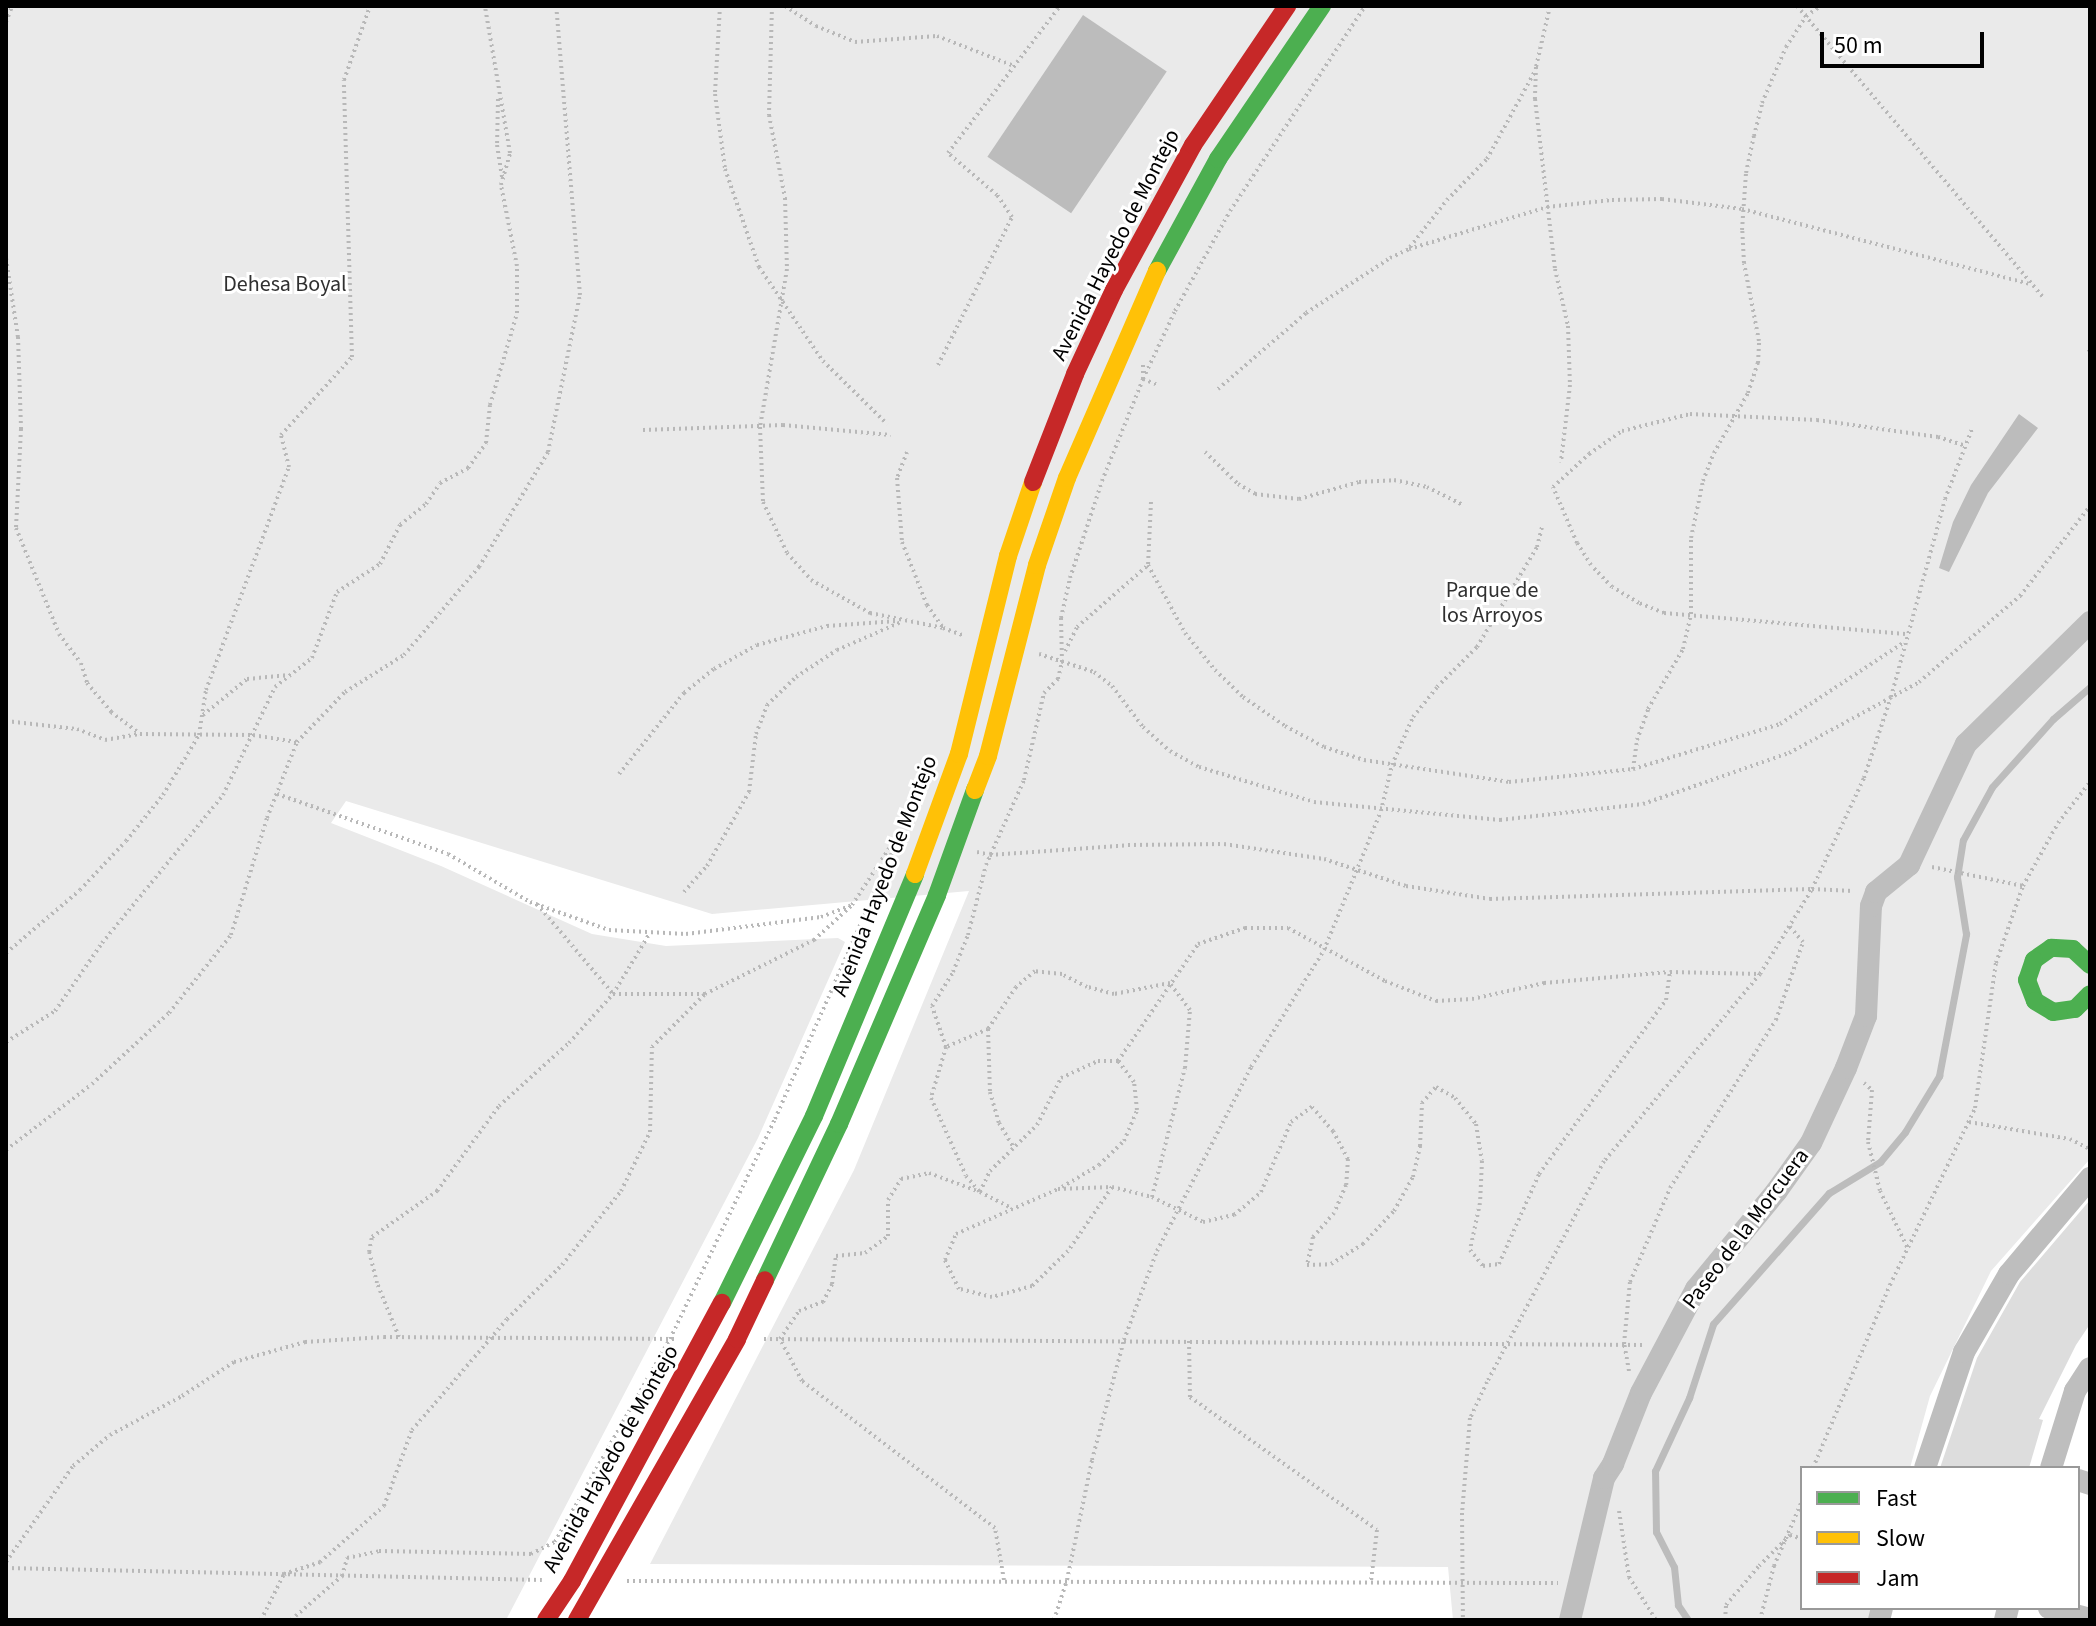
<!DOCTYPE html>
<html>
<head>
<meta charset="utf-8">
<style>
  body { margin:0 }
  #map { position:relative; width:2096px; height:1626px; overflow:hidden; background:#fff; font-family:"Source Sans 3",sans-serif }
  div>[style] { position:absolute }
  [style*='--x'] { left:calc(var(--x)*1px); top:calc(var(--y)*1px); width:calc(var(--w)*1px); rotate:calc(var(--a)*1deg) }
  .green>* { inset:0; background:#eaeaea }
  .water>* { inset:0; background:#bcbcbc; transform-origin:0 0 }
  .stream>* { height:7px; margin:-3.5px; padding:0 3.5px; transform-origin:3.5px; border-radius:3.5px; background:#bcbcbc }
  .building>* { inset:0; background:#ddd }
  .path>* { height:4px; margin-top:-2px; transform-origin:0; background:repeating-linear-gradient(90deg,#b8b8b8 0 2px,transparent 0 6px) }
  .street>* { height:22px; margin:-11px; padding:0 11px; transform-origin:11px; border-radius:11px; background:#bebebe }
  .fast>* { height:18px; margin:-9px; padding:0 9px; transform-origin:9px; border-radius:9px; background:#4caf50 }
  .slow>* { height:18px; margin:-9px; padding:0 9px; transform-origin:9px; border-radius:9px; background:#ffc107 }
  .jam>* { height:18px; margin:-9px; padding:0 9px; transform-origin:9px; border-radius:9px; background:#c62828 }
  span { translate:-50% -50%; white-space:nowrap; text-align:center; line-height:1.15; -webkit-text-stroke:6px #fff; paint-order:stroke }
  .street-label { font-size:22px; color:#000 }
  .park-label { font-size:22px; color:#303030 }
  .frame { position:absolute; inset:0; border:8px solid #000; pointer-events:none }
  .legend { position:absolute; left:1800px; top:1466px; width:280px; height:144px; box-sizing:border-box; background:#fff; border:2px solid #999; margin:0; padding:10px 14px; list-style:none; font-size:24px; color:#000 }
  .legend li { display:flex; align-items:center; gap:16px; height:40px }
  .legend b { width:40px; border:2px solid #999 }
  .scale { position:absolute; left:1820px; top:32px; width:164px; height:36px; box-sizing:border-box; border:4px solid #000; border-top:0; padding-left:10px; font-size:24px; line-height:28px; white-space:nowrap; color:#000; -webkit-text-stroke:6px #fff; paint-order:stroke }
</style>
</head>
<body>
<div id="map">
  <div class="green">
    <div style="clip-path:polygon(6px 6px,2090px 6px,2090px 1159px,1991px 1271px,1930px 1396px,1910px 1468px,1802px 1468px,1802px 1608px,1872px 1608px,1868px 1620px,1453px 1620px,1448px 1567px,650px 1564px,854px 1170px,969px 891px,712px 914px,346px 801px,331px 823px,441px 866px,592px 934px,666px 946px,838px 938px,845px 942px,758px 1138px,506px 1620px,6px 1620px)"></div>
  </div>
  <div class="water">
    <div style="left:1083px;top:15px;width:101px;height:171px;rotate:34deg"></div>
    <div style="clip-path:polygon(2019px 414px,2038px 428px,1988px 493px,1949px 572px,1939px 568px,1953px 522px,1971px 485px)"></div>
  </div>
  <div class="stream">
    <div style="--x:1688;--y:1620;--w:18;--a:-124"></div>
    <div style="--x:1678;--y:1605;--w:38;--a:-96"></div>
    <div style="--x:1674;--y:1567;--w:39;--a:-117"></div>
    <div style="--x:1656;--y:1532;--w:61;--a:-90.9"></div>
    <div style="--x:1655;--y:1471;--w:81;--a:-65"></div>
    <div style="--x:1689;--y:1398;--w:78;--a:-72"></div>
    <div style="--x:1713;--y:1324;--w:175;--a:-48.5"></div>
    <div style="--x:1829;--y:1193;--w:60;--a:-31.3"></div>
    <div style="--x:1880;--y:1162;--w:39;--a:-50"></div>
    <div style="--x:1905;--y:1132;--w:66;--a:-58.7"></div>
    <div style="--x:1939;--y:1076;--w:145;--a:-79.2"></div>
    <div style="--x:1966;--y:934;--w:58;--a:-99"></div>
    <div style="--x:1957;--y:877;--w:37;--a:-81"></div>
    <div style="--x:1963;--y:840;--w:60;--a:-61.3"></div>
    <div style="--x:1992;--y:787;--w:91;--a:-48.1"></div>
    <div style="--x:2053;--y:719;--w:49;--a:-40.9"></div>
  </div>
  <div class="building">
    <div style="clip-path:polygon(2090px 1200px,2090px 1324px,2076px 1345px,2039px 1419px,2043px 1420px,2029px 1468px,1940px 1468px,1977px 1358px,2020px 1282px)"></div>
  </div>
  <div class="path">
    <div style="--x:720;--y:6;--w:88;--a:93.3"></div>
    <div style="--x:715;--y:94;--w:76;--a:82.4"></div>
    <div style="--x:725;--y:169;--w:104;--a:70.9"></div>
    <div style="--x:759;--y:267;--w:114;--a:55.8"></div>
    <div style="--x:823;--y:361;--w:90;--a:44.5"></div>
    <div style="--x:772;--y:6;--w:109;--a:91.6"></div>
    <div style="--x:769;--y:115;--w:85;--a:79.1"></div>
    <div style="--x:785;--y:198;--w:71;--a:88.4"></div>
    <div style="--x:787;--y:269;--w:160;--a:99.7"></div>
    <div style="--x:760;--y:427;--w:75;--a:87.7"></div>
    <div style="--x:763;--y:502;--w:56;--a:64.8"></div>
    <div style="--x:787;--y:553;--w:36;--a:48"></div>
    <div style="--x:811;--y:580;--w:68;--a:29.2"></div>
    <div style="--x:870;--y:613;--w:75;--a:11.6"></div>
    <div style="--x:785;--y:6;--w:37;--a:33"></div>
    <div style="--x:816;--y:26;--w:42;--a:22.3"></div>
    <div style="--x:855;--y:42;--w:82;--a:-4.2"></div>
    <div style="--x:937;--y:36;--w:83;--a:21.3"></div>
    <div style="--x:1550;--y:6;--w:63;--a:102.9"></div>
    <div style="--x:1536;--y:67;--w:32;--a:92"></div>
    <div style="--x:1535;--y:99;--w:171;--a:83.3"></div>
    <div style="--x:1555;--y:269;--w:58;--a:77.2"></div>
    <div style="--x:1568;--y:326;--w:59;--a:88.1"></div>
    <div style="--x:1570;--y:385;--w:78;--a:96.7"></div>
    <div style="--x:1797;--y:6;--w:381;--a:49.8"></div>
    <div style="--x:6;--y:22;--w:17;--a:-69"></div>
    <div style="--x:498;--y:99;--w:46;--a:91.2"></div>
    <div style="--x:497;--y:145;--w:33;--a:81"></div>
    <div style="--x:1410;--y:247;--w:60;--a:-51.8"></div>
    <div style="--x:1447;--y:200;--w:57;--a:-45.7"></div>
    <div style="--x:1487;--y:159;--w:102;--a:-61.4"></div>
    <div style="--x:6;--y:258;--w:80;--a:81.4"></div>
    <div style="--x:18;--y:337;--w:92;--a:88.1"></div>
    <div style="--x:21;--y:429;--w:99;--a:92.9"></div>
    <div style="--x:16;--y:528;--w:114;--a:67.9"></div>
    <div style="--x:59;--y:634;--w:36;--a:53"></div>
    <div style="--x:81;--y:663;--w:21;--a:73"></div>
    <div style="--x:87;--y:683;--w:38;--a:50"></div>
    <div style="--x:111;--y:712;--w:36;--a:37"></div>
    <div style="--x:2088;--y:349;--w:3;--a:45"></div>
    <div style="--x:938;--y:365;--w:165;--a:-63.4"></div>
    <div style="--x:1012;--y:217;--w:27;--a:-124"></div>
    <div style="--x:997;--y:195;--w:65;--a:-139.4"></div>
    <div style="--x:948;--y:153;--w:185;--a:-52.7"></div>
    <div style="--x:1143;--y:365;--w:14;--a:90"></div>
    <div style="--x:1143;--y:379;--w:16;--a:22"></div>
    <div style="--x:1218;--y:389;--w:116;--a:-40.8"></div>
    <div style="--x:1306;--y:313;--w:100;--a:-33.2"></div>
    <div style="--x:1390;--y:258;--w:21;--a:-25"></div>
    <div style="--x:1409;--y:249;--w:144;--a:-16.9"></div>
    <div style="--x:1547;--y:207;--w:65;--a:-6.1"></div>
    <div style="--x:1612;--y:200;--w:50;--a:-1.1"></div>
    <div style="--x:1662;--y:199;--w:81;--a:7.1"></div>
    <div style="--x:1742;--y:209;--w:298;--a:14.6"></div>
    <div style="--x:643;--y:430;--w:140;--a:-2"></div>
    <div style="--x:783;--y:425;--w:108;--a:5.3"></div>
    <div style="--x:907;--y:452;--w:28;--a:111"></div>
    <div style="--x:897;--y:478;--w:64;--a:85.5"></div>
    <div style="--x:902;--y:542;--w:68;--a:68.4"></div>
    <div style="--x:927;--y:605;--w:28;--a:55"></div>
    <div style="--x:943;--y:628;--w:23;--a:20"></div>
    <div style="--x:1205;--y:452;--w:46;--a:44.1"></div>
    <div style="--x:1238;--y:484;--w:20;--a:30"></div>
    <div style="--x:1255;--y:494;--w:44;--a:6.5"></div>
    <div style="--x:1299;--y:499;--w:62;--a:-15.8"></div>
    <div style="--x:1359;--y:482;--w:35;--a:-3"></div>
    <div style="--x:1394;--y:480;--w:34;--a:12"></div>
    <div style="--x:1427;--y:487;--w:40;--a:26.6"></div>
    <div style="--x:1151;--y:502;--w:63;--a:92.7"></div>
    <div style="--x:1148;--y:565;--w:77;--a:61.4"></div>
    <div style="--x:1185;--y:633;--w:48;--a:51"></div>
    <div style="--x:1215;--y:670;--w:39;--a:44"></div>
    <div style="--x:1243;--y:697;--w:51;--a:34.6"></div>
    <div style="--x:1285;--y:726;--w:44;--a:28.3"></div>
    <div style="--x:1324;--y:747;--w:42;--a:18"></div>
    <div style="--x:1364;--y:760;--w:147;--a:8.6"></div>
    <div style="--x:1509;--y:782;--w:125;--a:-6"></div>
    <div style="--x:1633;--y:769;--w:154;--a:-17"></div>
    <div style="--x:1780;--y:724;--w:147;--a:-33.4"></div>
    <div style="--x:1905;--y:634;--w:242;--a:-175"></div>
    <div style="--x:1664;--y:613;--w:27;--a:-158"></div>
    <div style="--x:1639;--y:603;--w:31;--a:-149"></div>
    <div style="--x:1612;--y:587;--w:30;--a:-134"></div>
    <div style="--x:1591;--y:565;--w:26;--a:-122"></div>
    <div style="--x:1577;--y:543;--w:61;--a:-113.2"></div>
    <div style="--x:1553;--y:487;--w:49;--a:-42.5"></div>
    <div style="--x:1589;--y:454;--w:40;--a:-34.9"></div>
    <div style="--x:1622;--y:431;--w:70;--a:-14"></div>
    <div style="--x:1690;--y:414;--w:127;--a:2.7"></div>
    <div style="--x:1817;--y:420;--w:122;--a:8"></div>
    <div style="--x:1938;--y:437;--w:29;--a:18"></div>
    <div style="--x:1065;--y:651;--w:27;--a:-63"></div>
    <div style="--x:1077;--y:627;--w:94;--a:-41.1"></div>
    <div style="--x:1039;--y:654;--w:58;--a:18.1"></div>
    <div style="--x:1094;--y:672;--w:23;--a:38"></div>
    <div style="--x:1112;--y:686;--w:51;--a:52.9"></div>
    <div style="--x:1143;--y:727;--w:36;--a:42"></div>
    <div style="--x:1170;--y:751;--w:33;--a:29"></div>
    <div style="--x:1199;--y:767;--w:120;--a:16.9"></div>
    <div style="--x:1314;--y:802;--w:187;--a:5.5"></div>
    <div style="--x:1500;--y:820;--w:144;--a:-6.4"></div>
    <div style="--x:1643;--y:804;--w:155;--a:-19.3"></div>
    <div style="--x:1789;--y:753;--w:148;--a:-28.6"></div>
    <div style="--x:1919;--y:682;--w:133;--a:-40.4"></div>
    <div style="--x:2020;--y:596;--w:114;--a:-52.1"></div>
    <div style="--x:203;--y:715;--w:57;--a:-39.3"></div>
    <div style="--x:247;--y:679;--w:42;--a:-5.4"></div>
    <div style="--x:6;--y:721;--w:71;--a:6.4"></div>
    <div style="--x:77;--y:729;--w:30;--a:21"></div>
    <div style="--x:105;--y:740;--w:36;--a:-10"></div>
    <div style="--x:140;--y:734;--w:113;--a:0.5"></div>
    <div style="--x:253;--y:735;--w:44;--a:9.2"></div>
    <div style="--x:1633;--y:769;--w:29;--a:-82"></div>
    <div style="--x:1637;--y:740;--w:33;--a:-70"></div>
    <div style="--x:1648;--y:709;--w:69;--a:-59.7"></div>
    <div style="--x:1683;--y:649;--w:36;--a:-77"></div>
    <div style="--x:1691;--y:614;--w:76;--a:-90"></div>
    <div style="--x:1691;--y:538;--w:58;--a:-78.1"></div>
    <div style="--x:1703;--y:481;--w:30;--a:-69"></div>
    <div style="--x:1714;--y:453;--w:69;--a:-60.5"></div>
    <div style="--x:1748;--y:393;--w:32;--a:-72"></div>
    <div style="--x:1758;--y:363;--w:22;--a:-87"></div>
    <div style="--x:1759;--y:341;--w:79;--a:-100.9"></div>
    <div style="--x:1744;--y:263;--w:33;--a:-93"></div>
    <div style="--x:1742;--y:230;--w:57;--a:-86"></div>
    <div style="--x:1746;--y:173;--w:38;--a:-78"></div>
    <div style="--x:1754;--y:136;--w:34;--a:-76"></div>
    <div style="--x:1762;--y:103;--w:61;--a:-66.8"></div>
    <div style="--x:1786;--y:47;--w:37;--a:-57"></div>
    <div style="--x:1806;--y:16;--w:18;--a:-34"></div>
    <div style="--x:619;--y:774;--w:104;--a:-51.3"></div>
    <div style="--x:684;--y:693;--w:38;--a:-39"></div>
    <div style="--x:714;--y:669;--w:49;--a:-29.2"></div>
    <div style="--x:757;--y:645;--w:73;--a:-15.2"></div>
    <div style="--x:827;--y:626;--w:70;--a:-4.1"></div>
    <div style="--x:277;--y:794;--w:181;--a:19.3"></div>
    <div style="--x:448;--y:854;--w:95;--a:30.3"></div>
    <div style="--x:530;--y:902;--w:84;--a:19.5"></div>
    <div style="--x:609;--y:930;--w:77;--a:3"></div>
    <div style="--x:686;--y:934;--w:136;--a:-7.2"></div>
    <div style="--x:821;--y:917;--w:33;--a:-21"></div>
    <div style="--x:852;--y:905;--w:77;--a:-56.7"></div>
    <div style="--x:977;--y:852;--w:13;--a:13"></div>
    <div style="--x:990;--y:855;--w:138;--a:-4.1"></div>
    <div style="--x:1128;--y:845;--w:96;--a:-0.6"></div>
    <div style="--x:1224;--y:844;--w:101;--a:8.5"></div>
    <div style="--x:1324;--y:859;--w:86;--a:18.2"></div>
    <div style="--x:1406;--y:886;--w:85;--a:8.8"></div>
    <div style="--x:1490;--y:899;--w:322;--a:-1.8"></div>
    <div style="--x:1812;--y:889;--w:41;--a:2.8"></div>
    <div style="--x:1932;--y:867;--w:93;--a:11.8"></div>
    <div style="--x:684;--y:892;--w:35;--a:-49"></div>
    <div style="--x:707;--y:866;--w:85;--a:-60.4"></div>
    <div style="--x:749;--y:792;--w:58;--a:-83.1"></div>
    <div style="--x:756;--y:734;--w:31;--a:-69"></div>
    <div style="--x:767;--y:705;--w:40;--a:-44"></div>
    <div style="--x:796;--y:677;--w:49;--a:-33.4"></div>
    <div style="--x:837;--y:650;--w:70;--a:-23.6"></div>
    <div style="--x:537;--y:904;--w:118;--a:49.8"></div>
    <div style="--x:613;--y:994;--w:92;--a:0"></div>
    <div style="--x:6;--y:953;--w:97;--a:-40.4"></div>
    <div style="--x:80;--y:890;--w:67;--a:-46.8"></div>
    <div style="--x:126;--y:841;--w:59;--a:-51.2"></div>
    <div style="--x:163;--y:795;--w:70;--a:-59"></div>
    <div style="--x:199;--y:735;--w:46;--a:-81.2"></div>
    <div style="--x:206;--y:690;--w:238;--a:-69.6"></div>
    <div style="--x:289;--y:467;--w:33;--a:-104"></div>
    <div style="--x:281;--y:435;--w:105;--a:-47.7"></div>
    <div style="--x:352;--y:357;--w:277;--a:-91.7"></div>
    <div style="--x:344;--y:80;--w:78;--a:-70.6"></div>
    <div style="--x:1760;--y:974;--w:100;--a:-58.5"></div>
    <div style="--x:1812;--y:889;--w:123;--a:-64.9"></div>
    <div style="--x:1864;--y:778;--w:85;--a:-71.6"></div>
    <div style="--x:1891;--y:697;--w:205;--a:-74.7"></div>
    <div style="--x:1945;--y:499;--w:75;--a:-68.9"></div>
    <div style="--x:988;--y:1029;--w:63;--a:88.2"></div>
    <div style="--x:990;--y:1092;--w:32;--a:74"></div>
    <div style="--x:999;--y:1123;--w:29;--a:59"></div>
    <div style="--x:6;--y:1042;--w:58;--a:-32.3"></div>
    <div style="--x:55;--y:1011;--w:83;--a:-55.3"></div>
    <div style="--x:102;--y:943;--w:191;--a:-50.7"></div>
    <div style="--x:223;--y:795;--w:120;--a:-64.3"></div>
    <div style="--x:275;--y:687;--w:47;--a:-38.1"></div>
    <div style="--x:312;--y:658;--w:71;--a:-69.3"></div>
    <div style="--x:337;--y:592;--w:51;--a:-33.1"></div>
    <div style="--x:380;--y:564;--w:44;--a:-62.9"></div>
    <div style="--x:400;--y:525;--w:33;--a:-39"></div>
    <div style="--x:426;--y:504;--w:25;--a:-56"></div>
    <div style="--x:440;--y:483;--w:32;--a:-28"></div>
    <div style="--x:468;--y:468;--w:31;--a:-54"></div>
    <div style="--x:486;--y:443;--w:38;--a:-84"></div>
    <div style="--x:490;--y:405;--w:96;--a:-73.6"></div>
    <div style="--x:517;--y:313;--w:47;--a:-90"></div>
    <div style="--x:517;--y:266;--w:83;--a:-101.2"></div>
    <div style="--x:501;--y:185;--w:33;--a:-74"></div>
    <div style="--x:510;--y:153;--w:149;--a:-99.7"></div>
    <div style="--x:946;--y:1047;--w:53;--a:106.4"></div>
    <div style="--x:931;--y:1098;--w:85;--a:65.8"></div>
    <div style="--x:966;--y:1176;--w:21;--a:49"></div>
    <div style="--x:980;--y:1192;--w:33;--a:27"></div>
    <div style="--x:1864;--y:1083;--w:11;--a:41"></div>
    <div style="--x:1872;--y:1090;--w:52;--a:94.4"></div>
    <div style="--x:1868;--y:1142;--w:50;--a:76.2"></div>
    <div style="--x:1880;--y:1191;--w:64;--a:64.2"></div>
    <div style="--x:1969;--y:1122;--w:102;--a:9.6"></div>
    <div style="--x:2070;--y:1139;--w:22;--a:27"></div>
    <div style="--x:6;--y:1150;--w:108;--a:-37.5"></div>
    <div style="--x:92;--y:1084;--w:105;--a:-42.7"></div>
    <div style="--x:169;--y:1013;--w:100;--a:-51.5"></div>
    <div style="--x:231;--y:935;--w:122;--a:-72.9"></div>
    <div style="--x:267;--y:818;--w:82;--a:-68.5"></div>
    <div style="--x:297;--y:742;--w:69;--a:-46.2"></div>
    <div style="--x:345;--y:692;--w:70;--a:-32.1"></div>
    <div style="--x:404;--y:655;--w:116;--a:-49.6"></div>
    <div style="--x:479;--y:567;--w:134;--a:-59"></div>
    <div style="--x:548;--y:452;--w:160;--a:-78.5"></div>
    <div style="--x:580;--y:295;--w:290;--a:-94.7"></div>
    <div style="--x:1062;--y:1187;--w:43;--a:-30.7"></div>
    <div style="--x:1099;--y:1165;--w:35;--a:-44"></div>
    <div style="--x:1124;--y:1141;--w:34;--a:-67"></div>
    <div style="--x:1137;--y:1110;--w:28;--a:-96"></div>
    <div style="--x:1134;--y:1082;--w:26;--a:-127"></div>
    <div style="--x:1112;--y:1187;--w:78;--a:124.5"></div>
    <div style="--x:1068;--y:1251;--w:50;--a:135.8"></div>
    <div style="--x:1032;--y:1286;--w:41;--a:164.6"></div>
    <div style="--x:992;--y:1297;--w:34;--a:-166"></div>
    <div style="--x:959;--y:1289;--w:32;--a:-116"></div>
    <div style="--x:945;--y:1260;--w:28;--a:-67"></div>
    <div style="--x:956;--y:1234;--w:111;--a:-23.8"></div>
    <div style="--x:1058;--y:1189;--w:54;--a:-2.1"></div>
    <div style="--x:1112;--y:1187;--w:41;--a:14"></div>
    <div style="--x:1152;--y:1197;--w:57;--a:26.1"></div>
    <div style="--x:1203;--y:1222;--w:32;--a:-13"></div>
    <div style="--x:1234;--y:1215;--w:35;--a:-40"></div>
    <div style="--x:1261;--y:1192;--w:76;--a:-66.8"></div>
    <div style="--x:1291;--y:1122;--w:26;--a:-36"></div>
    <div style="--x:1312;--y:1107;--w:32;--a:49"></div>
    <div style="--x:1333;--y:1131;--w:32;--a:62"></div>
    <div style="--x:1348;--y:1159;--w:26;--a:94"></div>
    <div style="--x:1346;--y:1185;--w:30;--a:113"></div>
    <div style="--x:1334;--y:1213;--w:32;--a:131"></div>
    <div style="--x:1313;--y:1237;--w:29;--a:102"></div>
    <div style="--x:1307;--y:1265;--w:24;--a:-2"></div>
    <div style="--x:1331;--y:1264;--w:38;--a:-32"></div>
    <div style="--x:1363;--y:1244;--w:45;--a:-46.8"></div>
    <div style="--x:1394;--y:1211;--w:39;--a:-61"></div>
    <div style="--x:1413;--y:1177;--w:32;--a:-77"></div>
    <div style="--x:1420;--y:1146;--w:43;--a:-87.3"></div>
    <div style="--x:1422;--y:1103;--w:21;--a:-49"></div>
    <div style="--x:1436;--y:1087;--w:22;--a:30"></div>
    <div style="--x:1455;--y:1098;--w:33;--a:51"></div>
    <div style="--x:1476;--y:1124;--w:37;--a:81"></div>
    <div style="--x:1482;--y:1161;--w:42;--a:92.7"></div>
    <div style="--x:1480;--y:1203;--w:48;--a:102"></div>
    <div style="--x:1470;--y:1250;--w:21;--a:51"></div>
    <div style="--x:1483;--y:1266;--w:16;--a:-7"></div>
    <div style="--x:1499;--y:1264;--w:98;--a:-66"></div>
    <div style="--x:1539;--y:1174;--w:215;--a:-53.9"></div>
    <div style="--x:1666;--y:1000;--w:28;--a:-82"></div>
    <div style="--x:1152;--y:1197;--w:133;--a:-75.7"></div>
    <div style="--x:1185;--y:1068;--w:58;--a:-85.1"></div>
    <div style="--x:1190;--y:1010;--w:34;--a:-127"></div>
    <div style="--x:1170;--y:983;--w:57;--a:168.9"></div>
    <div style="--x:1114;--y:994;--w:28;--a:-165"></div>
    <div style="--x:1087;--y:987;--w:28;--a:-153"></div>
    <div style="--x:1062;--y:974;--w:27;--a:-174"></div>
    <div style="--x:1035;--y:971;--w:25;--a:140"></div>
    <div style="--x:1016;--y:987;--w:50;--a:123.7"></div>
    <div style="--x:988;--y:1029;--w:46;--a:156.8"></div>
    <div style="--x:946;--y:1047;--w:43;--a:-108.9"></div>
    <div style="--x:932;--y:1006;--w:40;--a:-58"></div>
    <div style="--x:953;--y:972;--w:40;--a:-68"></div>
    <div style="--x:968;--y:935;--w:72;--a:-75.6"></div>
    <div style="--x:986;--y:865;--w:93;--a:-65.9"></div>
    <div style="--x:1024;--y:780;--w:89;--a:-77.1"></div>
    <div style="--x:1044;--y:693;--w:20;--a:-45"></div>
    <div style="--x:1058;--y:679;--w:17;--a:-77"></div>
    <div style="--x:1062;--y:662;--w:44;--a:-91.3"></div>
    <div style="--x:1061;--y:618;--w:41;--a:-77.3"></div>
    <div style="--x:1070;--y:578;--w:102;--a:-71.7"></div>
    <div style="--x:1102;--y:481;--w:110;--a:-68.1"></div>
    <div style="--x:1143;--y:379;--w:75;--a:-64.8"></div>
    <div style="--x:1175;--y:311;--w:114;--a:-61.2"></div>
    <div style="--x:1230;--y:211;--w:245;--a:-56.6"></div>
    <div style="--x:399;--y:1337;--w:58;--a:-112.2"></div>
    <div style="--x:377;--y:1283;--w:32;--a:-104"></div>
    <div style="--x:369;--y:1252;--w:15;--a:-79"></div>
    <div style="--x:372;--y:1237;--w:80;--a:-35.3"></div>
    <div style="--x:437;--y:1191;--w:105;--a:-53.9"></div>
    <div style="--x:499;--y:1106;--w:94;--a:-42"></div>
    <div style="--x:569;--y:1043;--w:66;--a:-48.1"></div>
    <div style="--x:613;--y:994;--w:71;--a:-58.8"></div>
    <div style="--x:764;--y:1339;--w:879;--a:0.39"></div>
    <div style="--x:1189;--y:1341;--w:56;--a:89"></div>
    <div style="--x:1190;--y:1397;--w:229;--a:35.4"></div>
    <div style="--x:1377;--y:1530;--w:51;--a:96.7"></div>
    <div style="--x:1629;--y:1371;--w:27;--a:-100"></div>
    <div style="--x:1624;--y:1344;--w:62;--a:-84.5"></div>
    <div style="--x:1630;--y:1282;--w:102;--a:-66.9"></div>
    <div style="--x:1670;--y:1188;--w:199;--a:-57.8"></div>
    <div style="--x:1776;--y:1020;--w:83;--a:-70.9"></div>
    <div style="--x:1803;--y:942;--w:21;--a:-131"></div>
    <div style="--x:1813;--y:1468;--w:199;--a:-67.2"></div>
    <div style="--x:1890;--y:1285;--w:196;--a:-64.3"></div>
    <div style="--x:1975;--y:1108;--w:147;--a:-81.8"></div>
    <div style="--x:1996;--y:963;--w:82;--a:-70.7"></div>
    <div style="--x:2023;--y:886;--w:72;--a:-60.9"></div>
    <div style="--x:2058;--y:823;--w:52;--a:-52"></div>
    <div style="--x:1619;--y:1511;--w:67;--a:81.4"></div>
    <div style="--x:1629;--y:1577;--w:51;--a:57.9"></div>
    <div style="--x:6;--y:1562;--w:117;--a:-55.1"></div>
    <div style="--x:73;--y:1466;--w:48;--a:-40"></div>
    <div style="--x:110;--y:1435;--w:82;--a:-28.4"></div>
    <div style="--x:182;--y:1396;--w:62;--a:-33.2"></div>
    <div style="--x:234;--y:1362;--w:74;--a:-15.7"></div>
    <div style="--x:305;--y:1342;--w:79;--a:-3.6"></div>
    <div style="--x:384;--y:1337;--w:291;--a:0.4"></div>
    <div style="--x:6;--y:1568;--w:536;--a:1.28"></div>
    <div style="--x:1004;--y:1580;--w:53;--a:-99.8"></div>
    <div style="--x:995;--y:1528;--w:243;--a:-142.7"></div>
    <div style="--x:802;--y:1381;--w:47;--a:-117.6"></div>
    <div style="--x:780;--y:1339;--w:34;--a:-56"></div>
    <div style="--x:799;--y:1311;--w:26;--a:-21"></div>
    <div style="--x:823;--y:1302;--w:20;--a:-63"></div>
    <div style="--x:832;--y:1284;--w:28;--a:-82"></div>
    <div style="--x:836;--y:1256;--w:29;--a:-6"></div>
    <div style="--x:865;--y:1253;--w:29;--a:-36"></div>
    <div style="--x:888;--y:1236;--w:36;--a:-90"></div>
    <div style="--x:888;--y:1200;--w:25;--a:-58"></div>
    <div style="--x:901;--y:1179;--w:29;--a:-12"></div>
    <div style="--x:929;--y:1173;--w:54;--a:20.4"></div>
    <div style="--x:980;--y:1192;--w:23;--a:-65"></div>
    <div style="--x:990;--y:1171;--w:66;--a:-44.4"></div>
    <div style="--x:1037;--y:1125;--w:53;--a:-62.9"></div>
    <div style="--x:1061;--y:1078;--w:41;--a:-24.7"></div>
    <div style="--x:1098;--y:1061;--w:20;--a:0"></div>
    <div style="--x:1118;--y:1061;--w:142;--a:-55.6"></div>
    <div style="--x:1198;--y:944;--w:50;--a:-18.8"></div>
    <div style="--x:1245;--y:928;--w:43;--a:0"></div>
    <div style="--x:1288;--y:928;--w:111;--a:28.7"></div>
    <div style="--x:1385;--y:981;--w:55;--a:21.4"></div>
    <div style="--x:1436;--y:1001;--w:36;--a:-3"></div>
    <div style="--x:1472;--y:999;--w:74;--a:-12.5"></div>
    <div style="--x:1544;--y:983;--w:126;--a:-5"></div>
    <div style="--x:1670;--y:972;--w:90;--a:1.3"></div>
    <div style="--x:1760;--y:974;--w:244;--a:129.8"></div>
    <div style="--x:1604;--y:1161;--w:250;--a:117.9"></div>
    <div style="--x:1487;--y:1382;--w:40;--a:115"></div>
    <div style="--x:1470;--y:1418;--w:95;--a:94.8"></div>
    <div style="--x:1462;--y:1513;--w:107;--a:89.5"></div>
    <div style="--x:627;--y:1581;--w:931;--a:0.12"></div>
    <div style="--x:261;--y:1620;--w:51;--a:-63.4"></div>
    <div style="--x:284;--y:1574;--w:38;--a:-18"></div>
    <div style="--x:320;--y:1562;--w:85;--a:-41.2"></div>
    <div style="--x:384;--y:1506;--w:81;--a:-69.8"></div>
    <div style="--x:412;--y:1430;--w:146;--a:-49.4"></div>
    <div style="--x:507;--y:1319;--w:77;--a:-44.5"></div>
    <div style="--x:562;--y:1265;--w:95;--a:-51.4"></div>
    <div style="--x:621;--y:1191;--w:66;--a:-63.8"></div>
    <div style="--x:650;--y:1132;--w:85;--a:-88.7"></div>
    <div style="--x:652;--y:1047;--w:75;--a:-45"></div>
    <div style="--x:705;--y:994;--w:122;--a:-26.4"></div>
    <div style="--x:814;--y:940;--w:52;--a:-42.6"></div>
    <div style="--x:291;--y:1620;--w:67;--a:-40.8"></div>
    <div style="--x:342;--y:1576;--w:19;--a:-74"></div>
    <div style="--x:347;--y:1558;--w:33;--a:-12"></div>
    <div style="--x:379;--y:1551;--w:152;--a:1.1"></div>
    <div style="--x:531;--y:1554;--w:27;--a:-27"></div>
    <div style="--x:555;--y:1542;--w:233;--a:-60.5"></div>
    <div style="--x:670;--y:1339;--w:244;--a:-64.5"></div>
    <div style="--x:775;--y:1119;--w:317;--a:-66.3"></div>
    <div style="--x:1054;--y:1620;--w:42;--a:-72"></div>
    <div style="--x:1067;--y:1580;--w:123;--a:-78.2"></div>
    <div style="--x:1092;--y:1460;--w:124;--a:-75.1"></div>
    <div style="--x:1124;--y:1340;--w:95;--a:-69.7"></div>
    <div style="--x:1157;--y:1251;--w:207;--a:-62.9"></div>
    <div style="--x:1251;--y:1067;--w:138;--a:-58"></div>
    <div style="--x:1324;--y:950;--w:150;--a:-67.7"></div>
    <div style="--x:1381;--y:811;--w:47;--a:-76.6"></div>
    <div style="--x:1392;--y:765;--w:52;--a:-66.4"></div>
    <div style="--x:1413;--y:717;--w:38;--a:-51"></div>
    <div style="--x:1437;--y:687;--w:57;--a:-45"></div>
    <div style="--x:1477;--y:647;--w:117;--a:-59"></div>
    <div style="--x:1537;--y:547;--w:21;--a:-76"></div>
    <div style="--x:1725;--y:1620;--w:15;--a:-86"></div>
    <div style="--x:1726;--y:1605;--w:51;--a:-49.8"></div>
    <div style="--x:1759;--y:1566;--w:44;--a:-45"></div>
    <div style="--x:1790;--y:1535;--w:13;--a:18"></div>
    <div style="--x:1760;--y:1620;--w:56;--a:-75.5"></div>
    <div style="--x:1774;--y:1566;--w:71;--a:-66.7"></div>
  </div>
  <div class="street">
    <div style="--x:1925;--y:1468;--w:122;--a:-71.4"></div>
    <div style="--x:1964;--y:1352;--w:90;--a:-60"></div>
    <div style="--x:2009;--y:1274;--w:126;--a:-49.8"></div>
    <div style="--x:2051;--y:1468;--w:81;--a:-72.7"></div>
    <div style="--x:2075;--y:1391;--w:27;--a:-57"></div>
    <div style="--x:2078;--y:1480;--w:13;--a:18"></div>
    <div style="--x:2049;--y:1608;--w:42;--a:15"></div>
    <div style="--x:1570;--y:1620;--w:146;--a:-76.5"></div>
    <div style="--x:1604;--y:1478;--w:17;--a:-57"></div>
    <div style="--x:1613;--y:1464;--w:76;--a:-68.5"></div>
    <div style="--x:1641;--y:1393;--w:118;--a:-62.1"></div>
    <div style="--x:1696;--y:1289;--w:126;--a:-50.5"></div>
    <div style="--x:1776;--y:1192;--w:60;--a:-54.5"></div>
    <div style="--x:1811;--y:1143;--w:83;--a:-65"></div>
    <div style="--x:1846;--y:1068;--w:56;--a:-69"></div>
    <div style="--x:1866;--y:1016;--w:110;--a:-87.4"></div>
    <div style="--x:1871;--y:906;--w:15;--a:-70"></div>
    <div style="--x:1876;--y:892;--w:43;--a:-39.3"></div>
    <div style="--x:1909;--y:865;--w:134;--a:-64.8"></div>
    <div style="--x:1966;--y:744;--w:174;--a:-44.5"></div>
    <div style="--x:1879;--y:1620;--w:12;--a:-76"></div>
    <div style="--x:2005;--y:1620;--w:12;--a:-76"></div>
  </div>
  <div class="fast">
    <div style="--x:1157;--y:271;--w:128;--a:-61.4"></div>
    <div style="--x:1218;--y:159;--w:185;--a:-55.8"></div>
    <div style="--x:2090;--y:965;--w:23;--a:-137"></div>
    <div style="--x:2073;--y:949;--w:22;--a:-177"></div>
    <div style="--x:2051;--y:948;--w:21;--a:145"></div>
    <div style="--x:2034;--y:960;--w:21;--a:109"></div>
    <div style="--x:2027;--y:980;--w:22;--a:69"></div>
    <div style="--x:2035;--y:1001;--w:21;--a:31"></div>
    <div style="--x:2053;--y:1012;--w:22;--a:-8"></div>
    <div style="--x:2075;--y:1009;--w:21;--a:-45"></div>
    <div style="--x:765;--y:1280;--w:173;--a:-64.6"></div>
    <div style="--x:839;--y:1124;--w:249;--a:-66.8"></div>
    <div style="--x:937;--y:895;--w:112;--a:-70.1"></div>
    <div style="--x:722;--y:1303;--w:208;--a:-63.8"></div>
    <div style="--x:814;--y:1116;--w:262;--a:-67.3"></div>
  </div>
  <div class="slow">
    <div style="--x:975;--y:790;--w:36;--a:-69"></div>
    <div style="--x:988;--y:756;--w:197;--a:-75.6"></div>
    <div style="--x:1037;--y:565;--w:92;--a:-71"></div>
    <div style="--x:1067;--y:478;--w:226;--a:-66.5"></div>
    <div style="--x:915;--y:874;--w:128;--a:-69.9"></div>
    <div style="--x:959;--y:754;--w:204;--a:-76.1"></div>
    <div style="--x:1008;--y:556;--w:78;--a:-71.3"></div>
  </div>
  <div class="jam">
    <div style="--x:1033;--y:482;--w:116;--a:-68.7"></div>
    <div style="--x:1075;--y:374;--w:93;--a:-65.1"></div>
    <div style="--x:1114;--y:290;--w:165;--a:-61.4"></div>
    <div style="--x:1193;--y:145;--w:168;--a:-55.9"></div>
    <div style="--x:546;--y:1620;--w:47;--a:-56.3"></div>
    <div style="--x:572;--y:1581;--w:316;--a:-61.7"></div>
    <div style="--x:577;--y:1620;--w:323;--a:-60.3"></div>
    <div style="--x:737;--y:1339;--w:65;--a:-64.6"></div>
  </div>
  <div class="street-label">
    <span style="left:1116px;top:245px;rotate:-63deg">Avenida Hayedo de Montejo</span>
    <span style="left:885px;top:876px;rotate:-69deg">Avenida Hayedo de Montejo</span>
    <span style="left:1746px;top:1229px;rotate:-53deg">Paseo de la Morcuera</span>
    <span style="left:611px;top:1459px;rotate:-61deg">Avenida Hayedo de Montejo</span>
  </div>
  <div class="park-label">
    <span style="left:285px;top:285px">Dehesa Boyal</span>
    <span style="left:1492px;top:603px">Parque de<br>los Arroyos</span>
  </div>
  <div class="frame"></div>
  <ul class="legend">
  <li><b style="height:10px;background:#4caf50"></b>Fast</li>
  <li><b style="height:10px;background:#ffc107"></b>Slow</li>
  <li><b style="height:10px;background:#c62828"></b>Jam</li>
  </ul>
  <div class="scale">50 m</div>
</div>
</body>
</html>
